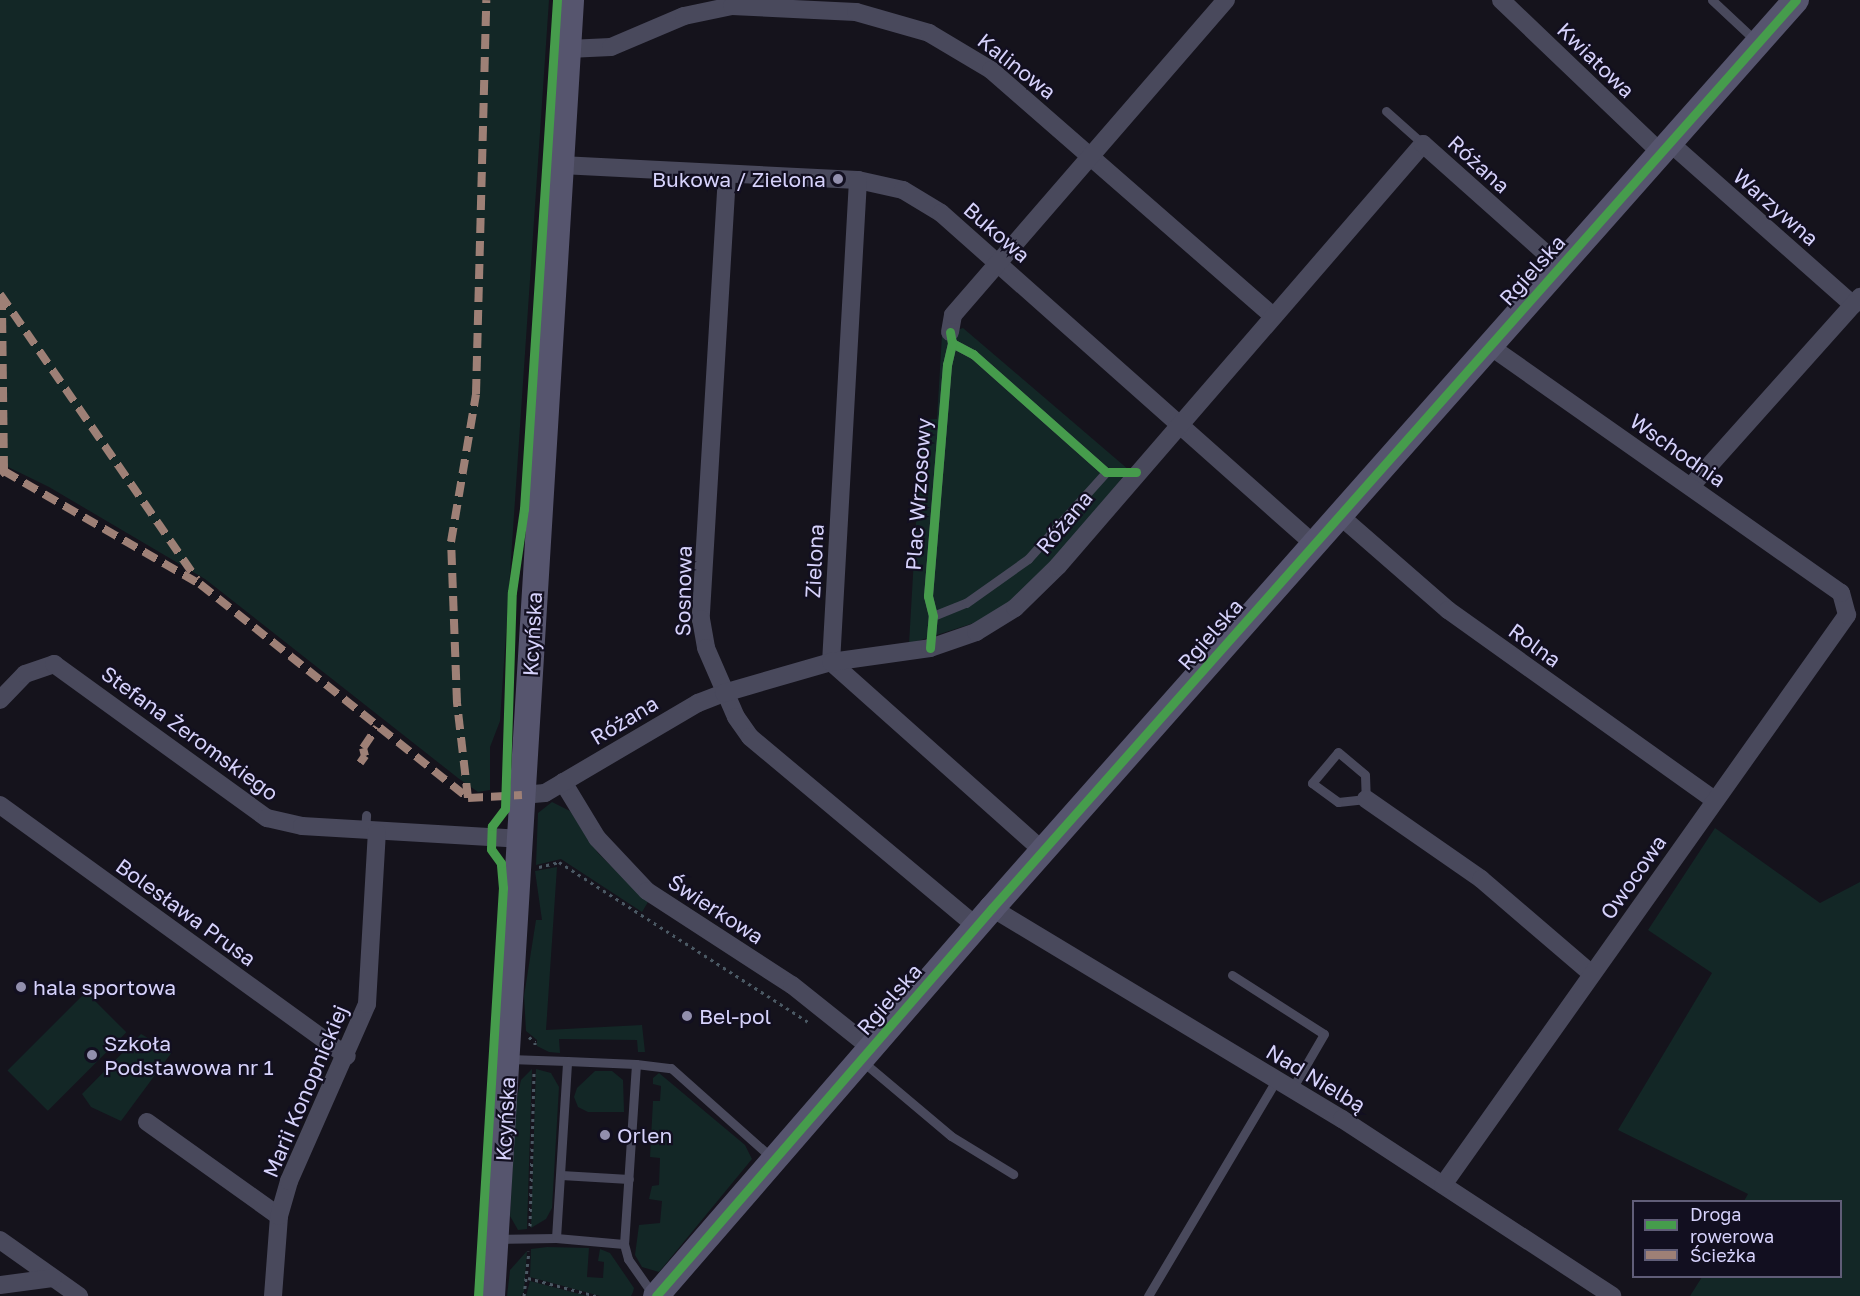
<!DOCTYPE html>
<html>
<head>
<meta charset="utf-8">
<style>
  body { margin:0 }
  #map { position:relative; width:1860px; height:1296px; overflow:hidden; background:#15131c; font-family:"Golos Text",sans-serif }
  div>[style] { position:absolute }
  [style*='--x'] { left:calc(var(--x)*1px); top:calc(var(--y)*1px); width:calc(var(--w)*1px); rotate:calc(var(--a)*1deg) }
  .green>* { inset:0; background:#132726; transform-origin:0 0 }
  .path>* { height:3px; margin-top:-1.5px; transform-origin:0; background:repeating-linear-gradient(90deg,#4b5964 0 3px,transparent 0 7.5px) }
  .lane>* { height:9px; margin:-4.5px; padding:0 4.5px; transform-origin:4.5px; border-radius:4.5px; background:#49495c }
  .street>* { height:18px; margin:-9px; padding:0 9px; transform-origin:9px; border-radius:9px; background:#49495c }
  .secondary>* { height:26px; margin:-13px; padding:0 13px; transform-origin:13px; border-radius:13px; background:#56556e }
  .quiet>* { height:8px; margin-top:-4px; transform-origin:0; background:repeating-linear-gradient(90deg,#9e8076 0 15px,transparent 0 23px) }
  .cycleway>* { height:9px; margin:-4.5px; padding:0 4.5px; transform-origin:4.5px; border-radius:4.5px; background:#469c4c }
  .dots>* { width:16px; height:16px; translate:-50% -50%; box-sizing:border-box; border:3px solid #120f20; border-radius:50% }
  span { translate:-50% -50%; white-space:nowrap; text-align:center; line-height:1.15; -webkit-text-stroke:4.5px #120f20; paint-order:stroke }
  .street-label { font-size:21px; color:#d6d2fb }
  .poi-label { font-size:21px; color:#d6d2fb }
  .right { translate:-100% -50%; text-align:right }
  .left { translate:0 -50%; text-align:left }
  .legend { position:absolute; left:1632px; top:1200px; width:210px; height:78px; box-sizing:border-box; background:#120f20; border:2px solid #605d78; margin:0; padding:8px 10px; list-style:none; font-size:18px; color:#d6d2fb }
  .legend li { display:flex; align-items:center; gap:12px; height:30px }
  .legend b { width:30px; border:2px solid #605d78 }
</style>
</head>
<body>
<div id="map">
  <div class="green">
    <div style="clip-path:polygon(0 0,549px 0,500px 721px,490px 747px,490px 790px,478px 792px,458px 778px,205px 579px,49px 487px,0 463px)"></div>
    <div style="clip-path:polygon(963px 328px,1129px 470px,1046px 569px,1012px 602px,977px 622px,909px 644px,922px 420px,937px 419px,942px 335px)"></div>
    <div style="clip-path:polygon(552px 802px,570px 811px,598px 853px,648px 902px,642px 912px,561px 859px,536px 865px,538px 813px)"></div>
    <div style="clip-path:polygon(1715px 828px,1820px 903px,1860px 882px,1860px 1296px,1690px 1296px,1702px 1277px,1840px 1276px,1840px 1202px,1744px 1201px,1748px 1194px,1618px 1130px,1712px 973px,1648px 930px)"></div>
    <div style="clip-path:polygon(557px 867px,546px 1030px,642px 1025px,645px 1052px,638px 1052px,637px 1040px,559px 1039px,560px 1053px,549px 1052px,537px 1046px,537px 1040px,526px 1031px,524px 996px,536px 920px,542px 920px,535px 871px)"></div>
    <div style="left:86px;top:992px;width:57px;height:111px;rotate:45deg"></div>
    <div style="clip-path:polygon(141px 1034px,172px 1052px,121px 1121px,91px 1107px,82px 1094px)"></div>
    <div style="clip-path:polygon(532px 1069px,527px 1229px,518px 1230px,510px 1216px,516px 1102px,521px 1080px)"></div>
    <div style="clip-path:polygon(536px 1069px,551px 1073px,559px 1087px,552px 1208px,546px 1219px,531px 1228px)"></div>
    <div style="clip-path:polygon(595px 1071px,612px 1071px,623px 1080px,624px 1112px,588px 1112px,578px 1107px,574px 1097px,577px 1088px)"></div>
    <div style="clip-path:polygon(659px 1073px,745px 1145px,752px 1159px,659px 1272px,642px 1267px,635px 1255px,639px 1225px,660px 1223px,662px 1201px,649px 1199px,652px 1186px,659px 1185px,660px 1158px,650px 1157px,653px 1101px,660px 1101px,661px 1086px,653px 1084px,653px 1078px)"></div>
    <div style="clip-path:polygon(547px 1247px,589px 1248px,587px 1277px,603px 1278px,604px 1262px,598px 1261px,600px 1249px,610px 1253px,634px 1288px,633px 1292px,631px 1296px,600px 1296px,530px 1277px,531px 1249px)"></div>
    <div style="clip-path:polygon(527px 1251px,524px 1291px,521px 1296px,507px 1296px,510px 1270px)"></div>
    <div style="clip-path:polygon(530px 1281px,587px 1296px,526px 1296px)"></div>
  </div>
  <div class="path">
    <div style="--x:539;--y:867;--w:21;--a:-14"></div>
    <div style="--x:559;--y:862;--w:296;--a:32.7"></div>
    <div style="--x:529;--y:1037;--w:8;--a:40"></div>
    <div style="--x:535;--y:1042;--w:7;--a:90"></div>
    <div style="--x:530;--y:1226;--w:155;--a:-88.5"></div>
    <div style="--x:528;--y:1278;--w:70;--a:14.8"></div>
    <div style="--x:524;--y:1296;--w:45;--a:-83.7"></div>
  </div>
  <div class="lane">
    <div style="--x:1712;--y:0;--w:60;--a:43"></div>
    <div style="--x:1386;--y:111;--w:50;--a:41.7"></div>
    <div style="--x:951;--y:337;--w:6;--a:81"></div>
    <div style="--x:952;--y:343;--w:24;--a:28"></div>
    <div style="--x:973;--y:354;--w:178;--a:41.6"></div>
    <div style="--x:1106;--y:472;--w:30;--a:0"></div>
    <div style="--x:933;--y:616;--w:35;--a:-22"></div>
    <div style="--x:966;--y:603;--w:76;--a:-35.4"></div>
    <div style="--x:1028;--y:559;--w:117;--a:-48.1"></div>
    <div style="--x:930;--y:648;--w:32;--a:-85"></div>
    <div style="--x:933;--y:616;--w:21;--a:-104"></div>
    <div style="--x:928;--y:596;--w:232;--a:-85.3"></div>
    <div style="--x:947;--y:365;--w:23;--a:-77"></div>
    <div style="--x:1338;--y:752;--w:35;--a:40"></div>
    <div style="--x:1365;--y:775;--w:24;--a:88"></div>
    <div style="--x:1366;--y:799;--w:28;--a:174"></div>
    <div style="--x:1338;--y:802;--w:32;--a:-144"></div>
    <div style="--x:1312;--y:783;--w:40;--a:-50"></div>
    <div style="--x:365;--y:831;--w:16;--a:-86"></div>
    <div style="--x:1232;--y:975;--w:109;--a:32.7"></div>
    <div style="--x:1324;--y:1034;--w:64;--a:120.2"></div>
    <div style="--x:509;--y:1059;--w:58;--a:2"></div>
    <div style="--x:862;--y:1061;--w:116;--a:40.1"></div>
    <div style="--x:951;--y:1136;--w:73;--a:31.5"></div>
    <div style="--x:636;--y:1064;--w:35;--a:7"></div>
    <div style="--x:671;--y:1068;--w:137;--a:41.7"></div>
    <div style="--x:561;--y:1175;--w:68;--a:3.4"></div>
    <div style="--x:556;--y:1238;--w:68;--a:5"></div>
    <div style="--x:498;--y:1239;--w:58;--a:-1"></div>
    <div style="--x:556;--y:1238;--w:177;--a:-86.4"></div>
    <div style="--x:567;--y:1061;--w:69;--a:2.5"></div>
    <div style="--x:636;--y:1064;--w:180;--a:93.8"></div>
    <div style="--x:624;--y:1244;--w:16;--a:75"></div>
    <div style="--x:628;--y:1259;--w:45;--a:54.9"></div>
    <div style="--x:1148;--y:1296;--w:251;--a:-59.3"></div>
  </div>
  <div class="street">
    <div style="--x:1501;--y:0;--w:220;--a:43.7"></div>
    <div style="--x:568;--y:49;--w:43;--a:-2.7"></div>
    <div style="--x:611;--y:47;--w:79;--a:-23"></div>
    <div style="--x:684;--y:16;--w:49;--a:-11.8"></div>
    <div style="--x:732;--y:6;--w:124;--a:2.8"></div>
    <div style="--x:856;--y:12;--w:76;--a:16"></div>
    <div style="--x:929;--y:33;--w:72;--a:30.8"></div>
    <div style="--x:991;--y:70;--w:373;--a:41.1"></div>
    <div style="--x:1669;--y:142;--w:246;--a:41.5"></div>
    <div style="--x:561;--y:165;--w:297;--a:2.9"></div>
    <div style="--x:858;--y:180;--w:46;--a:12.5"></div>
    <div style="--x:903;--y:190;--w:44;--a:31.2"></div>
    <div style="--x:941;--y:213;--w:499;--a:41.6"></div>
    <div style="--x:727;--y:175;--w:445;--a:93.4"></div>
    <div style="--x:701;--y:619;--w:29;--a:80"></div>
    <div style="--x:706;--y:648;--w:75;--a:66.5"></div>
    <div style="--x:736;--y:717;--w:24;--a:55"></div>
    <div style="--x:750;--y:737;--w:295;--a:39.9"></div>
    <div style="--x:858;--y:180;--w:483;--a:93.2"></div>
    <div style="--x:831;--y:662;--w:284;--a:41.7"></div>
    <div style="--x:950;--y:332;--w:17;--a:-80"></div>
    <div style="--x:953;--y:315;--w:417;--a:-49.1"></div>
    <div style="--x:1691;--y:486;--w:254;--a:-48.2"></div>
    <div style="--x:1339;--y:515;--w:145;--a:41.1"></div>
    <div style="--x:1448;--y:610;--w:327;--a:35.5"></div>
    <div style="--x:0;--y:700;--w:36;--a:-46"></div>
    <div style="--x:25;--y:674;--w:31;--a:-19"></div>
    <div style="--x:54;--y:664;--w:263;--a:35.9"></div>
    <div style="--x:267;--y:818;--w:36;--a:13"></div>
    <div style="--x:302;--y:826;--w:218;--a:3.4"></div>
    <div style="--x:563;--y:782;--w:66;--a:58.7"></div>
    <div style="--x:597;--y:838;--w:73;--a:46.7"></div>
    <div style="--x:647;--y:891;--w:173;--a:33"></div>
    <div style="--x:792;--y:985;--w:101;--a:38.6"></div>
    <div style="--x:522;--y:795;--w:23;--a:-5"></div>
    <div style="--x:545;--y:793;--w:178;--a:-30.5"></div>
    <div style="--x:698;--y:703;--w:28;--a:-21"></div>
    <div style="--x:724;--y:693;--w:111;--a:-16.2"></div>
    <div style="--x:831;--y:662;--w:100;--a:-8"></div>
    <div style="--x:930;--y:648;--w:49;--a:-19.2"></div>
    <div style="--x:976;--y:632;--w:46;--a:-31.6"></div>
    <div style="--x:1015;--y:608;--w:60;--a:-44.3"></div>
    <div style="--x:1058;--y:566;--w:558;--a:-49.14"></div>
    <div style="--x:1423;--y:144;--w:183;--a:41.7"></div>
    <div style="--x:1366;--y:799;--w:140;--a:34.8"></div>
    <div style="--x:1481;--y:879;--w:146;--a:40.6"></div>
    <div style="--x:0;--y:805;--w:428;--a:35.9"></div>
    <div style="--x:992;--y:908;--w:409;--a:31.1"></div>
    <div style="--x:1342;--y:1119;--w:323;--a:33.2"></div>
    <div style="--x:147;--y:1122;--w:162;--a:35.5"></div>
    <div style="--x:1443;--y:1185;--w:699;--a:-54.67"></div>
    <div style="--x:1847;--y:615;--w:23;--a:-105"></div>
    <div style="--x:1841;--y:593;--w:430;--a:-144.9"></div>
    <div style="--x:0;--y:1240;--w:97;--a:35.3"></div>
    <div style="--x:0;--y:1285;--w:53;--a:-7.5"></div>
    <div style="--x:273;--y:1296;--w:80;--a:-85.7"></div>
    <div style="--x:279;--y:1216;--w:36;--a:-74"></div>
    <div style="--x:289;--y:1181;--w:193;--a:-66.2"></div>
    <div style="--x:367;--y:1004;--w:172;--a:-86.7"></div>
  </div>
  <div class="secondary">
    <div style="--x:492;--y:1296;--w:1298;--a:-86.51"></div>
    <div style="--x:656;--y:1296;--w:513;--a:-49.11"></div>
    <div style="--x:992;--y:908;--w:1213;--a:-48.48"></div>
  </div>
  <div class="quiet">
    <div style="--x:0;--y:294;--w:347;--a:55.4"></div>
    <div style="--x:0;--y:469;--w:4;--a:27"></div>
    <div style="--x:4;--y:471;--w:174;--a:-90.7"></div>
    <div style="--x:0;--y:474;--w:5;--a:-37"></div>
    <div style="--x:4;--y:471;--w:226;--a:30"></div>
    <div style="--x:200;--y:584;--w:343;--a:38.6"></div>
    <div style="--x:468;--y:798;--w:54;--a:-3.2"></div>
    <div style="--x:360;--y:763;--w:9;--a:-54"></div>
    <div style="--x:365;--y:756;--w:8;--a:-104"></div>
    <div style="--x:363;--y:748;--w:25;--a:-56"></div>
    <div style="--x:468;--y:798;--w:96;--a:-96.6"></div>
    <div style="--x:457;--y:703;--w:161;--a:-92.1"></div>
    <div style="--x:451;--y:542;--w:150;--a:-80.4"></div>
    <div style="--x:476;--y:394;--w:394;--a:-88.5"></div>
  </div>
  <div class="cycleway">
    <div style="--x:950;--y:332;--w:11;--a:80"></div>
    <div style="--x:952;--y:343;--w:24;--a:28"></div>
    <div style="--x:973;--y:354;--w:178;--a:41.6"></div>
    <div style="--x:1106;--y:472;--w:30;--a:0"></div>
    <div style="--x:930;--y:648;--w:32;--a:-85"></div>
    <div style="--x:933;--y:616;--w:21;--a:-104"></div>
    <div style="--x:928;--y:596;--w:232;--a:-85.3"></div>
    <div style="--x:947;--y:365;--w:23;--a:-77"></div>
    <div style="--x:478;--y:1296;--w:409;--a:-86.5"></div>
    <div style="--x:503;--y:888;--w:25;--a:-95"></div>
    <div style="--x:501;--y:863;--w:17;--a:-126"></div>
    <div style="--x:491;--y:849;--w:23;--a:-88"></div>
    <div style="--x:492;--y:826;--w:21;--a:-53"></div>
    <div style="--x:505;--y:809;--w:217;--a:-88.2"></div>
    <div style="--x:512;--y:592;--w:84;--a:-81.8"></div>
    <div style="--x:524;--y:509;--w:510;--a:-86.29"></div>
    <div style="--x:656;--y:1296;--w:513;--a:-49.11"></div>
    <div style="--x:992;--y:908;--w:1213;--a:-48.48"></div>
  </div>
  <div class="dots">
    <div style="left:838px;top:179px;background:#928fad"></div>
    <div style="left:21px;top:987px;background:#928fad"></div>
    <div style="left:687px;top:1016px;background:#928fad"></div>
    <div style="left:92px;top:1055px;background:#928fad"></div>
    <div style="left:605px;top:1135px;background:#928fad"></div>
  </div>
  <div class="street-label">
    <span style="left:1596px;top:60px;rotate:44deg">Kwiatowa</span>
    <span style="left:1017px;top:66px;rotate:38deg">Kalinowa</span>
    <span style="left:1479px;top:164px;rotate:42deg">Różana</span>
    <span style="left:1776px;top:207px;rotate:41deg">Warzywna</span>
    <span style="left:997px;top:232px;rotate:41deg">Bukowa</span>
    <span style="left:1532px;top:270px;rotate:-48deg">Rgielska</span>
    <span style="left:1678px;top:450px;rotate:35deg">Wschodnia</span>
    <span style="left:918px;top:494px;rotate:-86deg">Plac Wrzosowy</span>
    <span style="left:1064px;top:522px;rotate:-50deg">Różana</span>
    <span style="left:814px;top:561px;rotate:-87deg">Zielona</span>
    <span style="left:683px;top:591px;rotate:-89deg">Sosnowa</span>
    <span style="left:532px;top:634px;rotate:-87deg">Kcyńska</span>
    <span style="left:1210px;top:634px;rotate:-49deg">Rgielska</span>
    <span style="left:1535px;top:645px;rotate:36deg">Rolna</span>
    <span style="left:624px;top:720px;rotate:-31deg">Różana</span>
    <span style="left:190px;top:733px;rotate:36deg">Stefana Żeromskiego</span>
    <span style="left:1633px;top:877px;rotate:-55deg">Owocowa</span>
    <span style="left:716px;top:909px;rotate:33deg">Świerkowa</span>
    <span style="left:186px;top:912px;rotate:36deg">Bolesława Prusa</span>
    <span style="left:889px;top:999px;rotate:-49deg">Rgielska</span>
    <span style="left:1316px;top:1078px;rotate:31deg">Nad Nielbą</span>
    <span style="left:305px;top:1091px;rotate:-67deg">Marii Konopnickiej</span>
    <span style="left:505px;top:1119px;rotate:-87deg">Kcyńska</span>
  </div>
  <div class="poi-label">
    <span class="right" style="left:826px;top:179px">Bukowa / Zielona</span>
    <span class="left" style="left:33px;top:987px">hala sportowa</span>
    <span class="left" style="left:699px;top:1016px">Bel-pol</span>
    <span class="left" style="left:104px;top:1055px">Szkoła<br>Podstawowa nr 1</span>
    <span class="left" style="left:617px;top:1135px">Orlen</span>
  </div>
  <ul class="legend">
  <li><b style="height:8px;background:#469c4c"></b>Droga rowerowa</li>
  <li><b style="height:8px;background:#9e8076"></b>Ścieżka</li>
  </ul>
</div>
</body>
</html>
